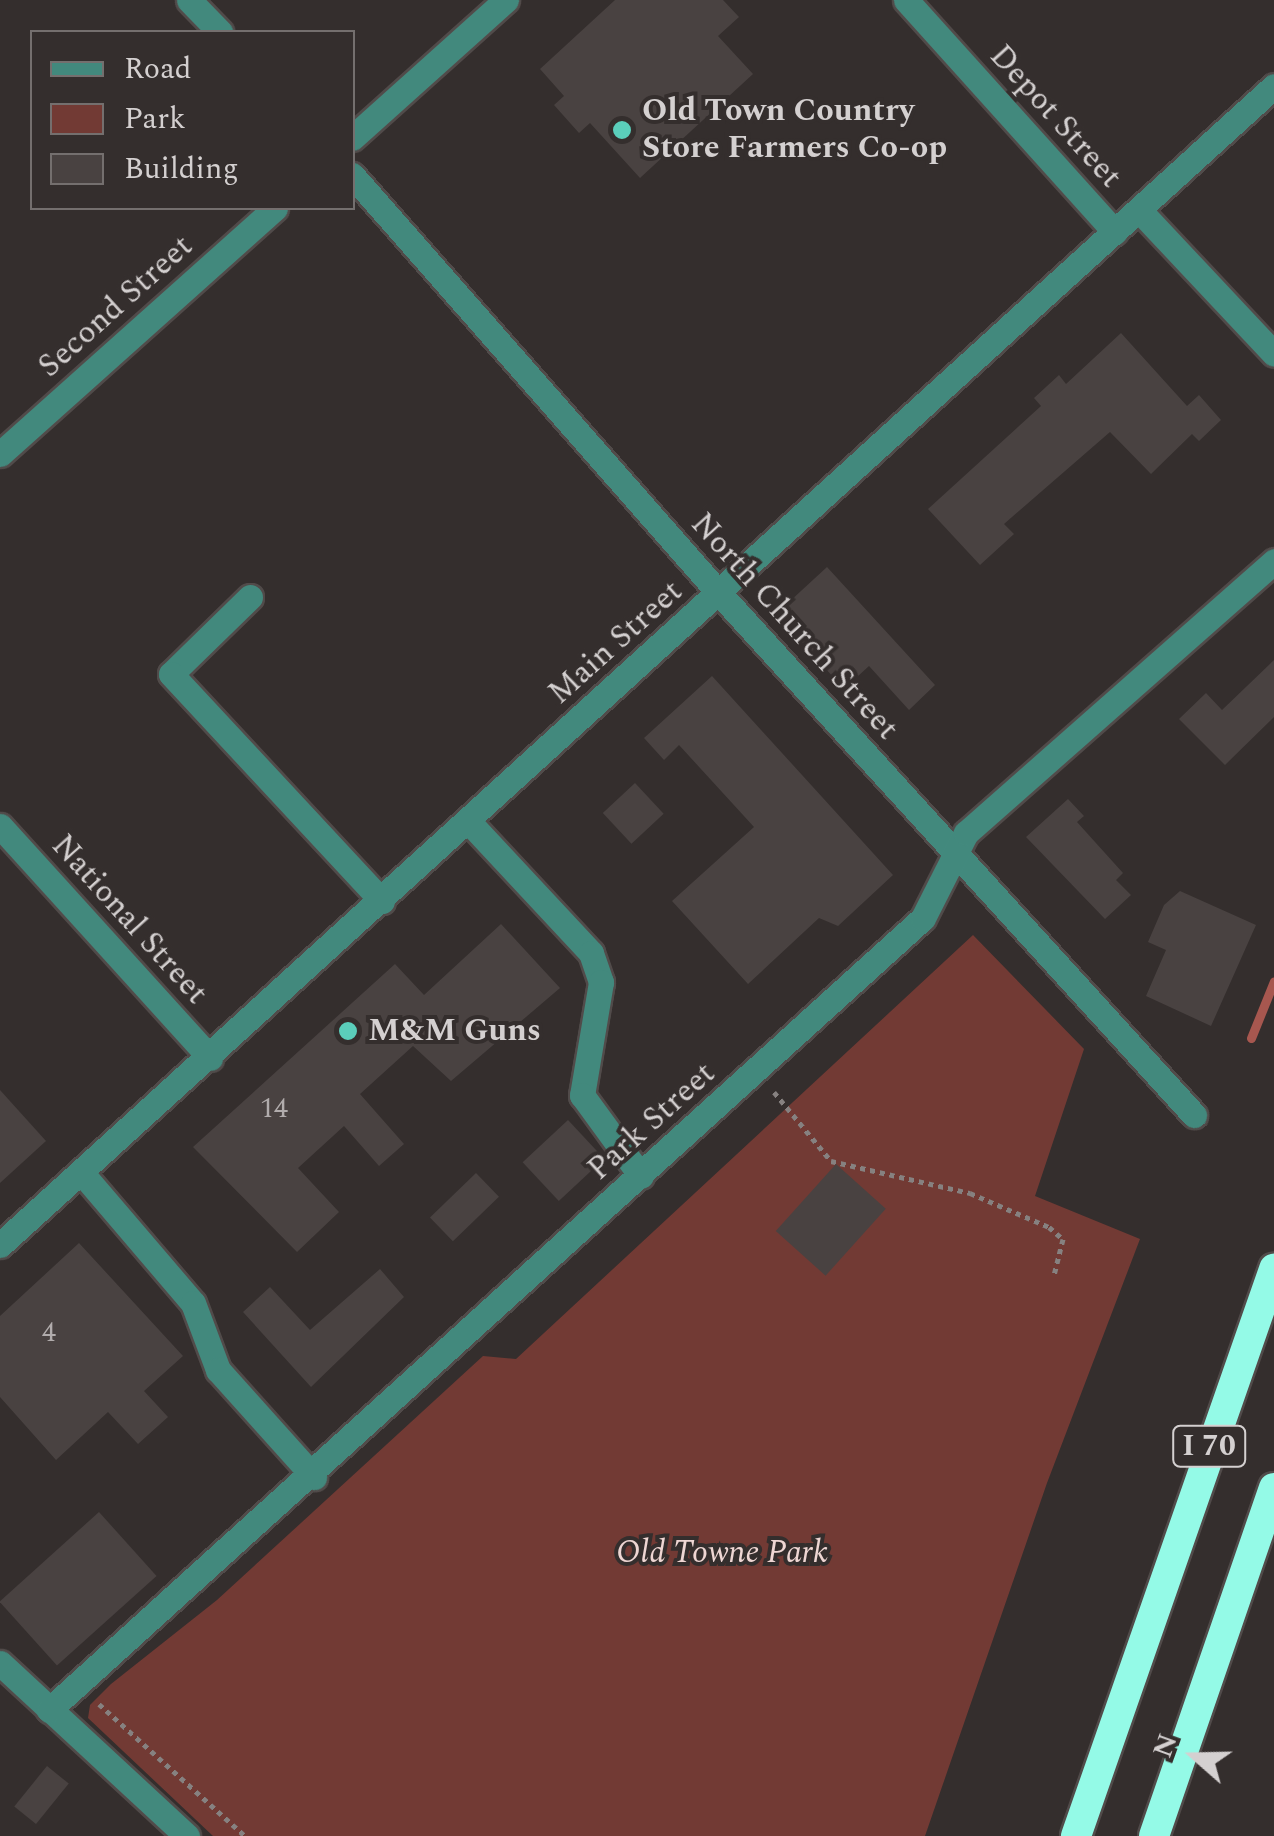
<!DOCTYPE html>
<html>
<head>
<meta charset="utf-8">
<style>
  body { margin:0 }
  #map { position:relative; width:1274px; height:1836px; overflow:hidden; background:#342e2d; font-family:Spectral,serif }
  div>[style] { position:absolute }
  [style*='--x'] { left:calc(var(--x)*1px); top:calc(var(--y)*1px); width:calc(var(--w)*1px); rotate:calc(var(--a)*1deg) }
  .green>* { inset:0; background:#723a34 }
  .stream>* { height:9px; margin:-4.5px; padding:0 4.5px; transform-origin:4.5px; border-radius:4.5px; background:#a7574f }
  .building>* { inset:0; background:#494241; transform-origin:0 0 }
  .path>* { height:5px; margin-top:-2.5px; transform-origin:0; background:repeating-linear-gradient(90deg,#868180 0 5px,transparent 0 10px) }
  .roads { filter:drop-shadow(2px 0 #514b4a) drop-shadow(-2px 0 #514b4a) drop-shadow(0 2px #514b4a) drop-shadow(0 -2px #514b4a) }
  .minor>* { height:25px; margin:-12.5px; padding:0 12.5px; transform-origin:12.5px; border-radius:12.5px; background:#42897d }
  .highway>* { height:30px; margin:-15px; padding:0 15px; transform-origin:15px; border-radius:15px; background:#94fae7 }
  .dots>* { width:28px; height:28px; translate:-50% -50%; box-sizing:border-box; border:5px solid #342e2d; border-radius:50% }
  span { translate:-50% -50%; white-space:nowrap; text-align:center; line-height:1.15; -webkit-text-stroke:8px #342e2d; paint-order:stroke }
  .number-label { font-size:28px; color:#b1acac }
  .number-label span { -webkit-text-stroke-width:0 }
  .shield-label span { padding:2px 8px; background:#342e2d; border:2px solid; border-radius:8px; -webkit-text-stroke-width:0 }
  .shield-label { font-size:30px; color:#d4d0d0; font-weight:700 }
  .poi-label { font-size:32px; color:#d4d0d0; font-weight:700 }
  .left { translate:0 -50%; text-align:left }
  .street-label { font-size:32px; color:#d4d0d0 }
  .park-label { font-size:32px; color:#eed6d3; font-style:italic }
  .legend { position:absolute; left:30px; top:30px; width:325px; height:180px; box-sizing:border-box; background:#342e2d; border:2px solid #746f6e; margin:0; padding:12px 18px; list-style:none; font-size:30px; color:#d4d0d0 }
  .legend li { display:flex; align-items:center; gap:20px; height:50px }
  .legend b { width:50px; border:2px solid #746f6e }
  .north { position:absolute; left:1144px; top:1706px; width:100px; height:100px; -webkit-text-stroke:8px #342e2d; paint-order:stroke; rotate:290deg; font-size:28px; font-weight:700; line-height:40px; text-align:center; color:#d4d0d0 }
  .north::after { content:''; display:block; margin:auto; width:35px; height:45px; background:#d4d0d0; clip-path:polygon(50% 0,100% 100%,50% 72%,0 100%) }
</style>
</head>
<body>
<div id="map">
  <div class="green">
    <div style="clip-path:polygon(973px 935px,1084px 1049px,1035px 1196px,1140px 1239px,1047px 1483px,925px 1836px,213px 1836px,88px 1718px,90px 1705px,111px 1684px,217px 1600px,483px 1356px,516px 1359px)"></div>
  </div>
  <div class="stream">
    <div style="--x:1251;--y:1038;--w:61;--a:-68"></div>
  </div>
  <div class="building">
    <div style="clip-path:polygon(615px 0,723px 0,739px 17px,718px 36px,753px 74px,640px 178px,590px 123px,579px 133px,554px 105px,564px 96px,540px 69px)"></div>
    <div style="clip-path:polygon(1121px 333px,1187px 406px,1199px 395px,1221px 420px,1199px 441px,1192px 434px,1151px 474px,1110px 432px,1004px 524px,1014px 534px,980px 565px,928px 509px,1041px 406px,1034px 398px,1059px 375px,1066px 384px)"></div>
    <div style="clip-path:polygon(827px 567px,935px 685px,909px 710px,869px 666px,844px 689px,776px 614px)"></div>
    <div style="clip-path:polygon(1274px 660px,1274px 717px,1225px 765px,1179px 719px,1206px 693px,1222px 710px)"></div>
    <div style="clip-path:polygon(712px 676px,893px 875px,838px 926px,819px 918px,748px 984px,672px 901px,754px 827px,679px 745px,664px 760px,644px 738px)"></div>
    <div style="left:635px;top:783px;width:42px;height:44px;rotate:47deg"></div>
    <div style="clip-path:polygon(1068px 799px,1084px 816px,1077px 822px,1123px 873px,1116px 880px,1131px 895px,1105px 919px,1026px 837px)"></div>
    <div style="clip-path:polygon(1180px 891px,1256px 925px,1211px 1026px,1146px 996px,1166px 950px,1148px 942px,1164px 905px)"></div>
    <div style="clip-path:polygon(501px 924px,560px 988px,451px 1081px,413px 1046px,360px 1094px,404px 1144px,379px 1166px,344px 1126px,298px 1168px,339px 1212px,297px 1252px,193px 1147px,395px 964px,424px 995px)"></div>
    <div style="clip-path:polygon(0 1090px,46px 1141px,0 1183px)"></div>
    <div style="left:568px;top:1120px;width:53px;height:62px;rotate:47deg"></div>
    <div style="left:836px;top:1164px;width:67px;height:90px;rotate:42deg"></div>
    <div style="left:476px;top:1173px;width:33px;height:64px;rotate:46deg"></div>
    <div style="clip-path:polygon(79px 1243px,183px 1356px,144px 1391px,168px 1417px,138px 1444px,108px 1412px,56px 1460px,0 1397px,0 1316px)"></div>
    <div style="clip-path:polygon(380px 1269px,404px 1297px,311px 1387px,243px 1312px,270px 1287px,310px 1330px)"></div>
    <div style="left:99px;top:1512px;width:86px;height:134px;rotate:48deg"></div>
    <div style="left:47px;top:1766px;width:28px;height:52px;rotate:39deg"></div>
  </div>
  <div class="path">
    <div style="--x:774;--y:1092;--w:89;--a:50.4"></div>
    <div style="--x:831;--y:1161;--w:143;--a:13"></div>
    <div style="--x:970;--y:1193;--w:86;--a:23.3"></div>
    <div style="--x:1049;--y:1227;--w:18;--a:41"></div>
    <div style="--x:1063;--y:1239;--w:37;--a:104"></div>
    <div style="--x:99;--y:1704;--w:197;--a:42.1"></div>
  </div>
  <div class="roads">
    <div class="minor">
      <div style="--x:189;--y:0;--w:45;--a:45.9"></div>
      <div style="--x:906;--y:0;--w:312;--a:48"></div>
      <div style="--x:352;--y:138;--w:207;--a:-41.9"></div>
      <div style="--x:352;--y:175;--w:556;--a:48.72"></div>
      <div style="--x:719;--y:593;--w:706;--a:47.7"></div>
      <div style="--x:1139;--y:210;--w:197;--a:46.8"></div>
      <div style="--x:0;--y:454;--w:369;--a:-41.8"></div>
      <div style="--x:250;--y:597;--w:110;--a:135.7"></div>
      <div style="--x:171;--y:674;--w:310;--a:47.1"></div>
      <div style="--x:469;--y:822;--w:179;--a:47"></div>
      <div style="--x:591;--y:953;--w:31;--a:71"></div>
      <div style="--x:601;--y:982;--w:115;--a:99.5"></div>
      <div style="--x:582;--y:1095;--w:100;--a:53.9"></div>
      <div style="--x:0;--y:826;--w:313;--a:47.8"></div>
      <div style="--x:81;--y:1172;--w:172;--a:49.5"></div>
      <div style="--x:193;--y:1303;--w:72;--a:69.5"></div>
      <div style="--x:218;--y:1370;--w:144;--a:48.1"></div>
      <div style="--x:0;--y:1245;--w:1722;--a:-42.29"></div>
      <div style="--x:0;--y:1663;--w:255;--a:42.8"></div>
      <div style="--x:49;--y:1710;--w:1179;--a:-42.18"></div>
      <div style="--x:923;--y:918;--w:95;--a:-63.2"></div>
      <div style="--x:966;--y:833;--w:411;--a:-41.4"></div>
    </div>
    <div class="highway">
      <div style="--x:1076;--y:1836;--w:601;--a:-70.75"></div>
      <div style="--x:1154;--y:1836;--w:368;--a:-71"></div>
    </div>
  </div>
  <div class="dots">
    <div style="left:622px;top:130px;background:#5bcebb"></div>
    <div style="left:348px;top:1031px;background:#5bcebb"></div>
  </div>
  <div class="number-label">
    <span style="left:274px;top:1109px">14</span>
    <span style="left:49px;top:1333px">4</span>
  </div>
  <div class="shield-label">
    <span style="left:1209px;top:1446px">I 70</span>
  </div>
  <div class="poi-label">
    <span class="left" style="left:642px;top:130px">Old Town Country<br>Store Farmers Co-op</span>
    <span class="left" style="left:368px;top:1031px">M&amp;M Guns</span>
  </div>
  <div class="street-label">
    <span style="left:1055px;top:117px;rotate:48deg">Depot Street</span>
    <span style="left:116px;top:307px;rotate:-42deg">Second Street</span>
    <span style="left:794px;top:627px;rotate:48deg">North Church Street</span>
    <span style="left:616px;top:643px;rotate:-42deg">Main Street</span>
    <span style="left:129px;top:920px;rotate:48deg">National Street</span>
    <span style="left:652px;top:1122px;rotate:-42deg">Park Street</span>
  </div>
  <div class="park-label">
    <span style="left:722px;top:1553px">Old Towne Park</span>
  </div>
  <ul class="legend">
  <li><b style="height:12px;background:#42897d"></b>Road</li>
  <li><b style="height:28px;background:#723a34"></b>Park</li>
  <li><b style="height:28px;background:#494241"></b>Building</li>
  </ul>
  <div class="north">N</div>
</div>
</body>
</html>
